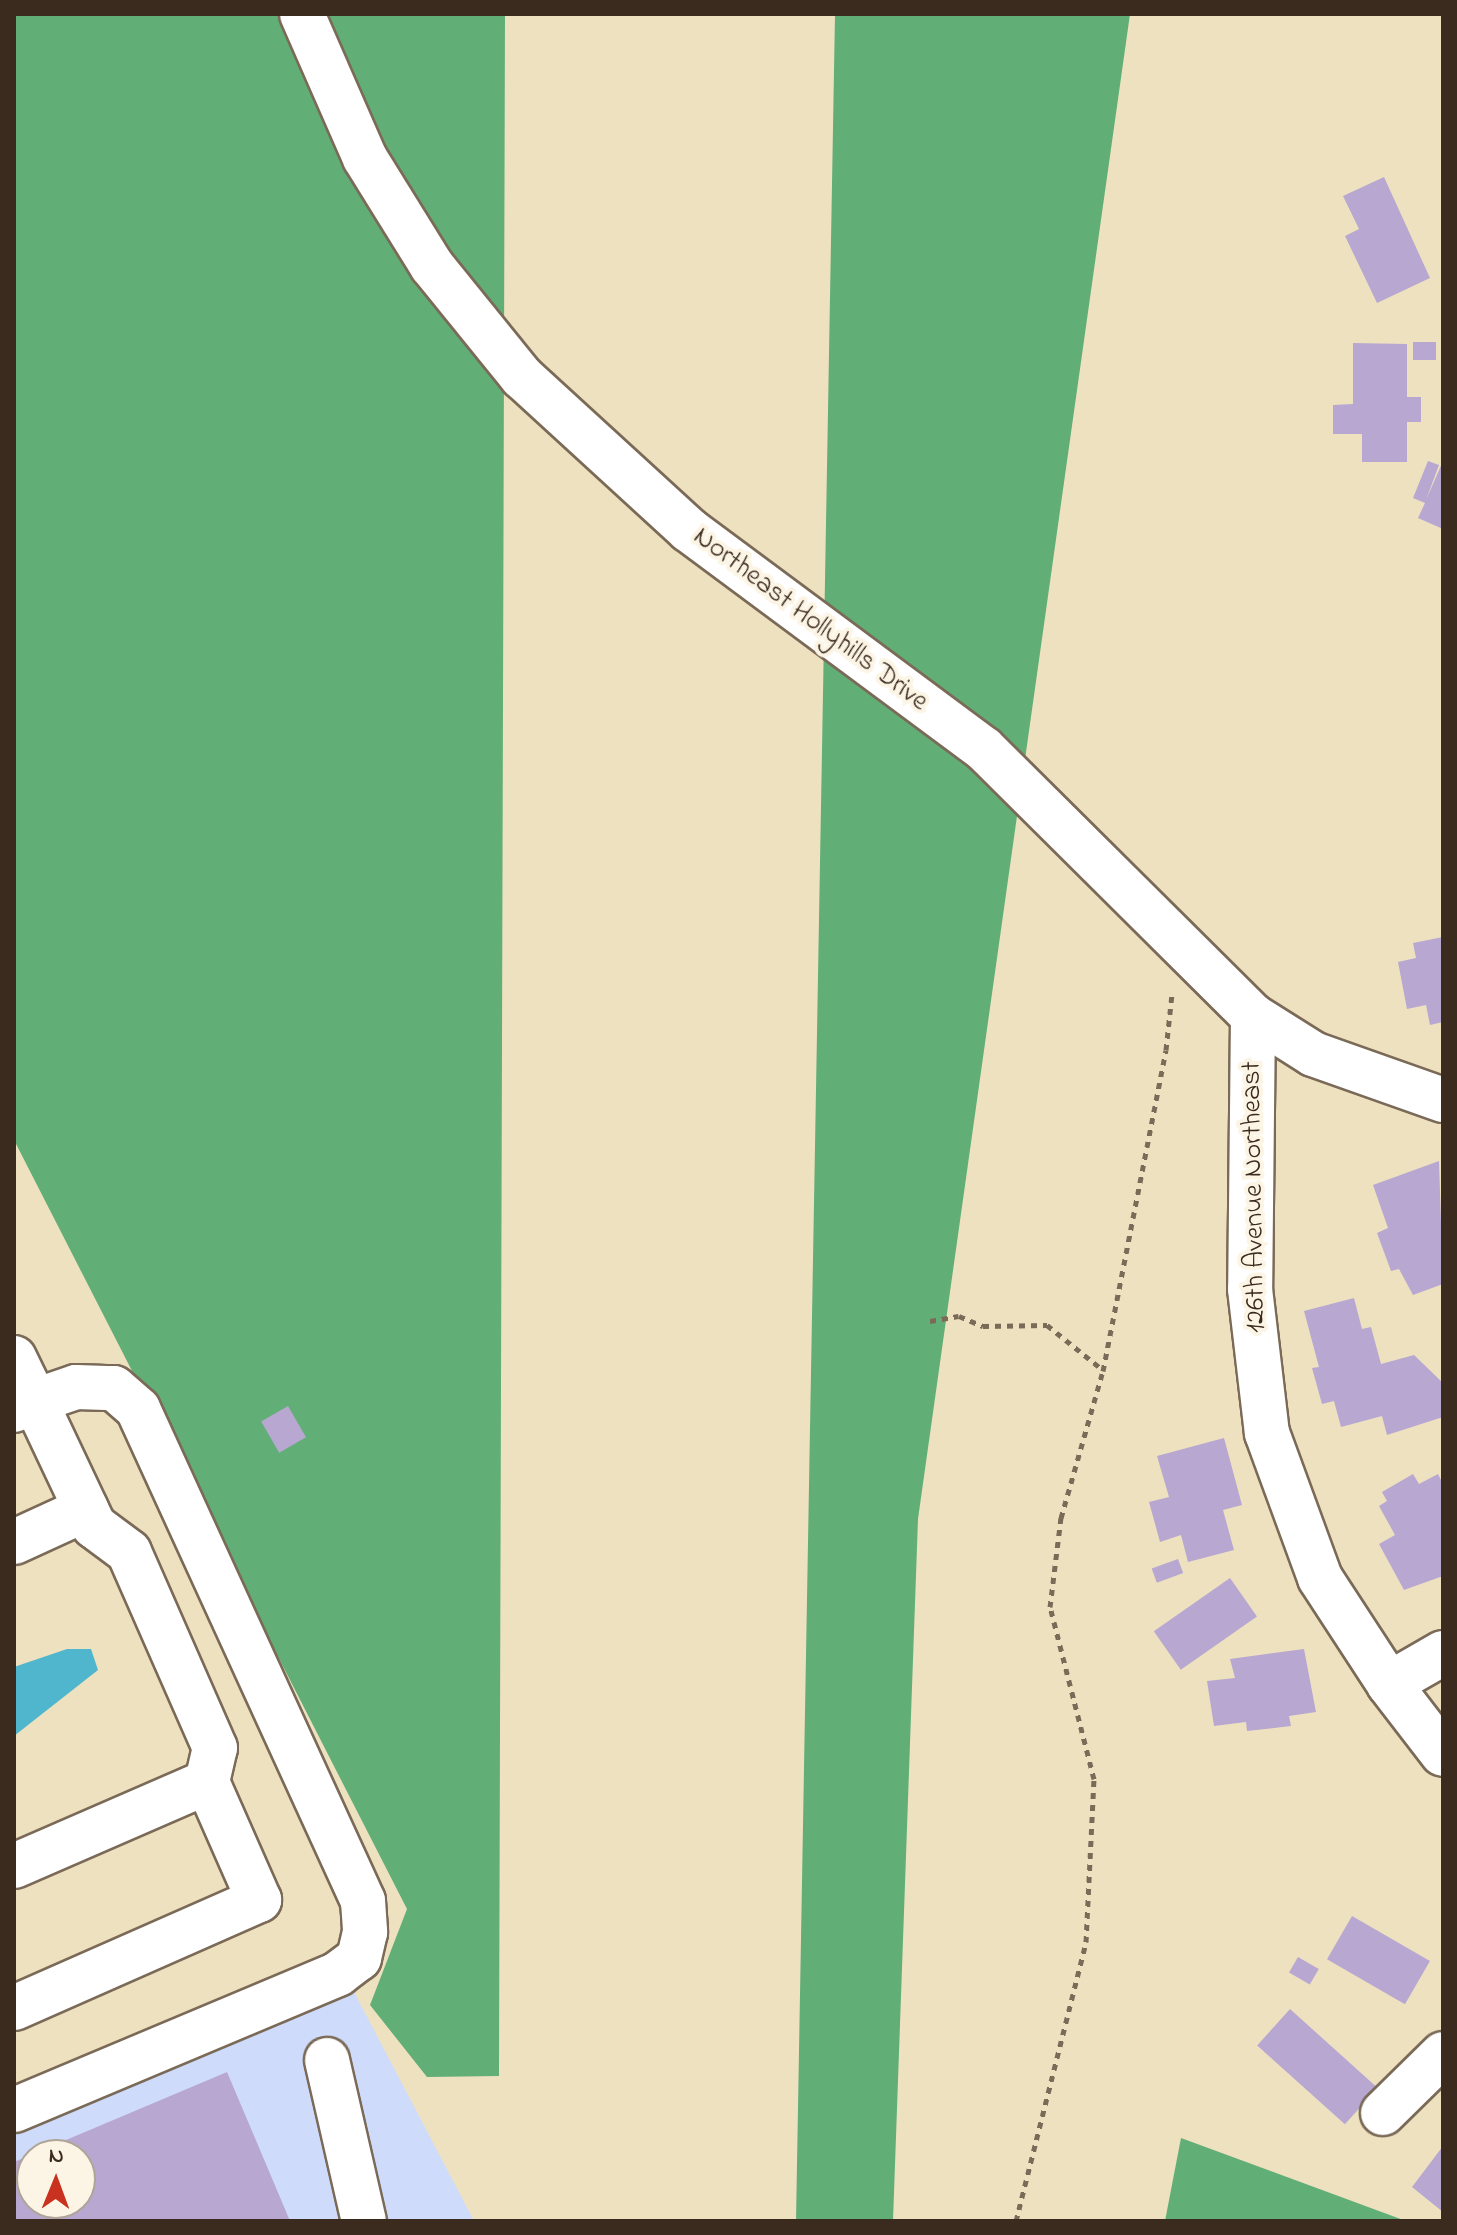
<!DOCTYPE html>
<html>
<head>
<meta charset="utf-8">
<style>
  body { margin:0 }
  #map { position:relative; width:1457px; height:2235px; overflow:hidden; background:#eee1c0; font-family:"Indie Flower",sans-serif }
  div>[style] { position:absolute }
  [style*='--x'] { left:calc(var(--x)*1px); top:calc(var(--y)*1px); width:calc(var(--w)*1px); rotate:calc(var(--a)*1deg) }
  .built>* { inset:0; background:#cedbfa }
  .forest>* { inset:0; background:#62ae77 }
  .water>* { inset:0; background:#4fb6cd }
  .building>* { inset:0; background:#b7a7d1; transform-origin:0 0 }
  .path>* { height:5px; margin-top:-2.5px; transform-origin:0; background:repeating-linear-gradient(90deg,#7a6a57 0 6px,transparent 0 12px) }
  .roads { filter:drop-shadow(2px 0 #7a6a57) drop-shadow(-2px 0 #7a6a57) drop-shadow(0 2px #7a6a57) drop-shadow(0 -2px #7a6a57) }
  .minor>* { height:44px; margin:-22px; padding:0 22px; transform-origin:22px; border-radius:22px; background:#fff }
  .major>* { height:44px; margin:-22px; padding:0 22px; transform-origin:22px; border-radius:22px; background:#fff }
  span { translate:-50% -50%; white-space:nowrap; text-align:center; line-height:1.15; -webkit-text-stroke:8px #fcf5e5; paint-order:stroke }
  .street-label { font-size:28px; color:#3b2a1e }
  .frame { position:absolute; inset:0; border:16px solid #3b2a1e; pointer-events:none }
  .north { position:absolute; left:16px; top:2139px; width:80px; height:80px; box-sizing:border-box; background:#fcf5e5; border:2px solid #afa495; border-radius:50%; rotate:1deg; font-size:22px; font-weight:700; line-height:32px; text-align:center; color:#3b2a1e }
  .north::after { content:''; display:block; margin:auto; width:28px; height:36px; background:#c8321e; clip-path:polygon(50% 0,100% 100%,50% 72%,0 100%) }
</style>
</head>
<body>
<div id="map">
  <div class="built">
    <div style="clip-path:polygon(evenodd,354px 1992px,473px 2219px,14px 2221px,14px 2128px,354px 1992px,32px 2155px,80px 2155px,80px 2203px,32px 2203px,32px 2155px)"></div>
  </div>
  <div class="forest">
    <div style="clip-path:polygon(14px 14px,505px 14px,499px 2076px,427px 2077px,370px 2005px,407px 1909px,14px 1140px)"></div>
    <div style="clip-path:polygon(835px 14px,1130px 14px,918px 1519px,893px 2221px,796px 2221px)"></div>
    <div style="clip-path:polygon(1181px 2138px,1406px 2221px,1165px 2221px)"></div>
  </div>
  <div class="water">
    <div style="clip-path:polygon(67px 1649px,91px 1649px,98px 1670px,14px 1736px,14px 1667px)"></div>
  </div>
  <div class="building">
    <div style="clip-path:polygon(1384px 177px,1430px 278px,1377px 303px,1345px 236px,1359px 229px,1343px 196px)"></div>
    <div style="left:1413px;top:342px;width:23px;height:18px"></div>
    <div style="clip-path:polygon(1353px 343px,1407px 344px,1407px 397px,1421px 397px,1421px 422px,1407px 422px,1407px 462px,1362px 462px,1362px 434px,1333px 434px,1333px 405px,1353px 404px)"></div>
    <div style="clip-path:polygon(1428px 461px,1439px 465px,1426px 500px,1443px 461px,1443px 529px,1418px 518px,1425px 503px,1413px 498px)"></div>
    <div style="clip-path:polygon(1443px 937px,1443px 1022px,1430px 1025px,1426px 1005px,1407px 1009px,1398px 962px,1416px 958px,1413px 943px)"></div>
    <div style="clip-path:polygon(1439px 1161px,1443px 1284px,1413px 1295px,1399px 1269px,1391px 1271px,1377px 1233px,1388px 1228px,1373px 1185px)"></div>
    <div style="clip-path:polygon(1354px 1298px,1362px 1329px,1371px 1327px,1381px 1364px,1414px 1355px,1443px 1383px,1443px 1417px,1387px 1435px,1382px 1416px,1341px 1427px,1334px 1401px,1322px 1404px,1312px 1368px,1319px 1367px,1304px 1311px)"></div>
    <div style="left:288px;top:1406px;width:36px;height:31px;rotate:60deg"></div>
    <div style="clip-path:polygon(1224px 1438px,1242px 1505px,1223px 1510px,1234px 1550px,1188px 1562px,1181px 1535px,1160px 1542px,1149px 1502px,1169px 1497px,1157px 1456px)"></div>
    <div style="clip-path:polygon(1413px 1474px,1419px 1484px,1438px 1474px,1443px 1484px,1443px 1576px,1404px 1590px,1379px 1544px,1395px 1535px,1379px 1506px,1387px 1501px,1382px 1492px)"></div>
    <div style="left:1178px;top:1559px;width:15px;height:28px;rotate:70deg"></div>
    <div style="left:1230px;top:1578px;width:47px;height:93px;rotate:55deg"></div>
    <div style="clip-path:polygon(1304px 1649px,1316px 1712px,1289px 1716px,1291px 1726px,1247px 1731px,1246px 1722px,1214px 1726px,1207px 1681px,1235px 1678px,1230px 1659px)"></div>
    <div style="left:1352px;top:1916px;width:90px;height:50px;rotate:30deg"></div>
    <div style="left:1298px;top:1957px;width:24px;height:18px;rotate:30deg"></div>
    <div style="left:1290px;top:2009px;width:118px;height:49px;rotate:42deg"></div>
    <div style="clip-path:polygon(evenodd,227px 2072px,290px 2221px,14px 2221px,14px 2162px,227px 2072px,32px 2155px,80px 2155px,80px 2203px,32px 2203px,32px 2155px)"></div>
    <div style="clip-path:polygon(1443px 2146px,1443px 2212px,1412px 2187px)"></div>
  </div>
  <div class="path">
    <div style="--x:930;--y:1321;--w:29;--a:-10"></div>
    <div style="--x:959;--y:1316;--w:26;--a:23"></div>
    <div style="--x:983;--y:1326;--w:64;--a:-0.9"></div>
    <div style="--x:1047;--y:1325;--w:72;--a:38.8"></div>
    <div style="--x:1016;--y:2221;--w:288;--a:-75.9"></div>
    <div style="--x:1086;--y:1942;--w:163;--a:-87.2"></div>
    <div style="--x:1094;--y:1779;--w:178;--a:-104.3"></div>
    <div style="--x:1050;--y:1607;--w:90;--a:-83"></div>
    <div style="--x:1061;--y:1518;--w:153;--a:-74.1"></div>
    <div style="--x:1103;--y:1371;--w:327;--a:-78.9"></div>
    <div style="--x:1166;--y:1050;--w:56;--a:-83.9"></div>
  </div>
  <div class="roads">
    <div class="minor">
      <div style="--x:1253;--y:1016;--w:273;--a:90.6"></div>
      <div style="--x:1250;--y:1289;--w:145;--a:83.3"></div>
      <div style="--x:1267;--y:1433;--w:154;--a:69.9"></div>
      <div style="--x:1320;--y:1578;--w:126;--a:56.9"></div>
      <div style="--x:1389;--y:1684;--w:88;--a:52.4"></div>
      <div style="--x:14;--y:1358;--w:48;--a:64"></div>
      <div style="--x:35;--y:1401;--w:23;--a:157"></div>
      <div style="--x:14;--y:1542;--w:79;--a:-24.6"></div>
      <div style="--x:1389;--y:1684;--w:62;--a:-29.9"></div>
      <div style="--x:14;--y:1866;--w:210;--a:-23.5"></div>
      <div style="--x:14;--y:2008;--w:268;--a:-23.8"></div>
      <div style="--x:259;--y:1900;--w:129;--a:-113.8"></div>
      <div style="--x:207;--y:1782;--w:35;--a:-77"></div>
      <div style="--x:215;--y:1748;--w:214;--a:-113.7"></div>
      <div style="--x:129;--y:1552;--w:44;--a:-143.4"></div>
      <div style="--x:94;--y:1526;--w:138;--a:-115.3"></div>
      <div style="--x:35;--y:1401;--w:43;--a:-18.9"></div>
      <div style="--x:76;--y:1387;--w:38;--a:2"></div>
      <div style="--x:114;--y:1388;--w:32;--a:41"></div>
      <div style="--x:138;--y:1409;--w:541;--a:65.42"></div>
      <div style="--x:363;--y:1901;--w:31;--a:86"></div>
      <div style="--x:365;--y:1932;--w:27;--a:103"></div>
      <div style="--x:359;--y:1958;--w:26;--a:143"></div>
      <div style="--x:338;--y:1974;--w:351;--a:157.2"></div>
      <div style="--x:327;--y:2060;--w:165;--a:77.1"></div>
      <div style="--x:1383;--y:2113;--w:84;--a:-44.5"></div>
    </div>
    <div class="major">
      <div style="--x:302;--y:14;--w:157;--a:66.4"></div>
      <div style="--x:365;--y:158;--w:127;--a:58.2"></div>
      <div style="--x:432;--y:266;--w:143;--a:51"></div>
      <div style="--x:522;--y:377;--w:226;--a:42.5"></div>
      <div style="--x:689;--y:530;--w:367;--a:36.6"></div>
      <div style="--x:984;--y:749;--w:379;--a:44.8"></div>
      <div style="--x:1253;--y:1016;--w:71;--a:32.3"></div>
      <div style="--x:1313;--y:1054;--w:138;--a:19.5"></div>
    </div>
  </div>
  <div class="street-label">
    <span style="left:810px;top:620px;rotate:37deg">Northeast Hollyhills Drive</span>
    <span style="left:1255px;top:1197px;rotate:-91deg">126th Avenue Northeast</span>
  </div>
  <div class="frame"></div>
  <div class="north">N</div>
</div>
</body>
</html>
